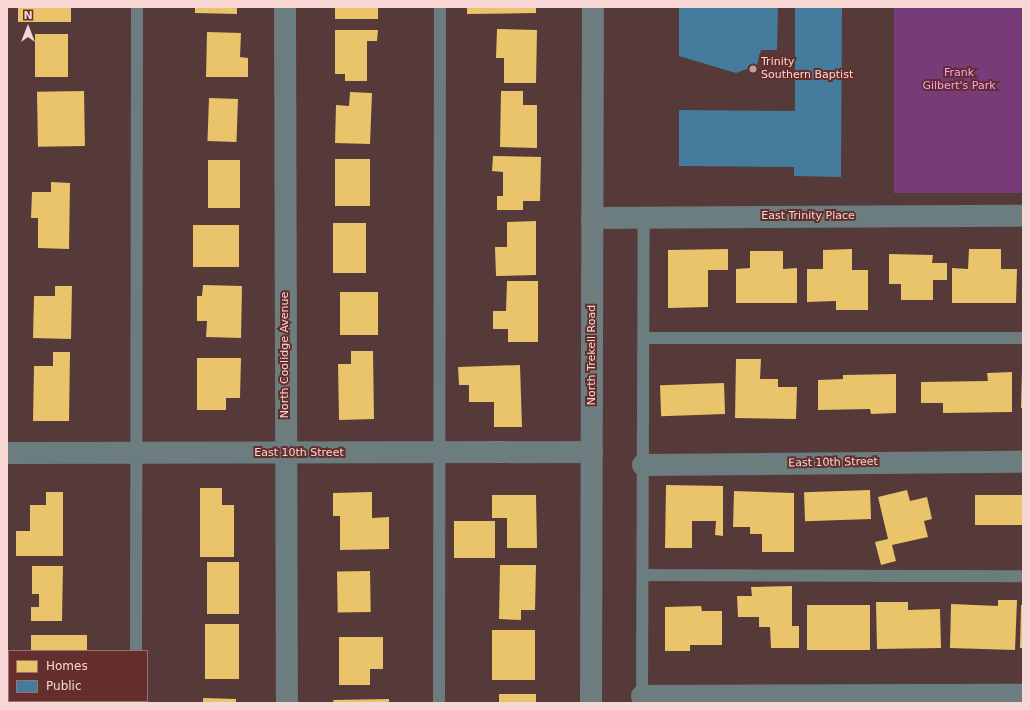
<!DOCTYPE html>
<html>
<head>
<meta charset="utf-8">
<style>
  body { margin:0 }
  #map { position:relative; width:1030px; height:710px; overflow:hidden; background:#563a39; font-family:"DejaVu Sans",sans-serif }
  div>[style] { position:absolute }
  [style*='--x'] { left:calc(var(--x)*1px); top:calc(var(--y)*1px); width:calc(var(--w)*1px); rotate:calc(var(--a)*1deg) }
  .green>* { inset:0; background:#773b7a; transform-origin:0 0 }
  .homes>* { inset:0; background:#e9c46a; transform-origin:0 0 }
  .public>* { inset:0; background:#457b9d }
  .service>* { height:12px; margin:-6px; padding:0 6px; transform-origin:6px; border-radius:6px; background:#6b7d7f }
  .minor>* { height:22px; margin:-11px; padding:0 11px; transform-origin:11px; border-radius:11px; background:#6b7d7f }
  .secondary>* { height:22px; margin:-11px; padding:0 11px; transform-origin:11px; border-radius:11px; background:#6d7d80 }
  .dots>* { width:11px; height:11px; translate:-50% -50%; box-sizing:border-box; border:2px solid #632e2c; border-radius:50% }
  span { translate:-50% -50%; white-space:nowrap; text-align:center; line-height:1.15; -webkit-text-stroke:4px #632e2c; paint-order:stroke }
  .poi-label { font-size:11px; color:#f8d6d3 }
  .left { translate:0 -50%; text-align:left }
  .park-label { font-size:11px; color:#f4a0fd }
  .street-label { font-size:11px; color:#f8d6d3 }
  .frame { position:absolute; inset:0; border:8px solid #f8d6d3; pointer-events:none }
  .legend { position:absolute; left:8px; top:650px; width:140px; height:52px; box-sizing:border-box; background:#632e2c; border:1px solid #9f716f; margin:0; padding:5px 7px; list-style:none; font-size:12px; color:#f8d6d3 }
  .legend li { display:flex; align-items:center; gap:8px; height:20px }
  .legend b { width:20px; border:1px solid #9f716f }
  .north { position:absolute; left:8px; top:8px; width:40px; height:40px; -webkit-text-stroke:3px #632e2c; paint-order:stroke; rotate:0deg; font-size:11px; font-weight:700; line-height:16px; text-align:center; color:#f8d6d3 }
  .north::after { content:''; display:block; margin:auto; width:14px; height:18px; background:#f8d6d3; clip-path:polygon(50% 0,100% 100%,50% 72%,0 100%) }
</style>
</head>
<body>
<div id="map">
  <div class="green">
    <div style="left:894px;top:7px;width:129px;height:186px"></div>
  </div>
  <div class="homes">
    <div style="left:18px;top:7px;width:53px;height:15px"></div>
    <div style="clip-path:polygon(195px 7px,237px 7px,237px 14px,195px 13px)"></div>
    <div style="left:335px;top:7px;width:43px;height:12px"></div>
    <div style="clip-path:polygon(467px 7px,536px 7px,536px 13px,467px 14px)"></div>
    <div style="clip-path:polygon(497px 29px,537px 30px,536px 83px,504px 83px,504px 58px,496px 58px)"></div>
    <div style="clip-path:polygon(335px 30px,378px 30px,377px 41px,367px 41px,367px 81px,345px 81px,345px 74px,335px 74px)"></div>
    <div style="clip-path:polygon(207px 32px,241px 33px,240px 57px,248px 58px,248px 77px,206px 77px)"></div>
    <div style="left:35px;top:34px;width:33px;height:43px"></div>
    <div style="left:84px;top:91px;width:55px;height:47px;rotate:89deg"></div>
    <div style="clip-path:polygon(501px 91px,523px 91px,523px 105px,537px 105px,537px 148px,500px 147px)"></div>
    <div style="clip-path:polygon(350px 92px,372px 93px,370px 144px,335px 143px,336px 105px,349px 106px)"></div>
    <div style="left:209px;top:98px;width:29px;height:43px;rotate:2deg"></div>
    <div style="clip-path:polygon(493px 156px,541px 157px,540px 201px,523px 201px,523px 210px,497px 210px,497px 196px,503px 196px,503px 172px,492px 171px)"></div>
    <div style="left:335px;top:159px;width:35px;height:47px"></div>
    <div style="left:208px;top:160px;width:32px;height:48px"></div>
    <div style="clip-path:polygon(51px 182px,70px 183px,69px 249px,38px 248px,38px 218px,31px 218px,32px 192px,51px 192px)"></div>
    <div style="clip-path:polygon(536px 221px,536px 275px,496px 276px,495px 247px,507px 247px,507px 222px)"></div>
    <div style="left:333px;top:223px;width:33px;height:50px"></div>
    <div style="left:193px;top:225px;width:46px;height:42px"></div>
    <div style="clip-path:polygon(728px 249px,728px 270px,708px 270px,708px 307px,668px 308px,668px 250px)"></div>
    <div style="clip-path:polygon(852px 249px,852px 270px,868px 270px,868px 310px,836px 310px,836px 301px,807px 302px,807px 269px,823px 269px,823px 250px)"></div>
    <div style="clip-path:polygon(969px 249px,1001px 249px,1001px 269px,1017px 269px,1016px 303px,952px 303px,952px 268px,968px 269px)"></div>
    <div style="clip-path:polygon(750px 251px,783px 251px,783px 269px,797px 268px,797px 303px,736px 303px,736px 269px,750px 268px)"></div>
    <div style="clip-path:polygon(889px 254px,933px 255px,932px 263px,947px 263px,947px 280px,933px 280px,933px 300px,901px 300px,901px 284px,889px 284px)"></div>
    <div style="clip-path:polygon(507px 281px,538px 281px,538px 342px,508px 342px,508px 329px,493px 329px,493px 311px,506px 311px)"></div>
    <div style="clip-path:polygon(203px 285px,242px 286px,241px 338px,206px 337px,207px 321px,197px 321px,197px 296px,202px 296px)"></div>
    <div style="clip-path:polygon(55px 286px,72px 286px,71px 339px,33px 338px,34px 296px,55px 296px)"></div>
    <div style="left:340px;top:292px;width:38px;height:43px"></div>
    <div style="clip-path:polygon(351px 351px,373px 351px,374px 419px,339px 420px,338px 364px,351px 364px)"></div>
    <div style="clip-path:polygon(53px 352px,70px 352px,69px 421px,33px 421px,34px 366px,53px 366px)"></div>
    <div style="clip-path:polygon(197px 358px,241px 358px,240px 398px,226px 398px,226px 410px,197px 410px)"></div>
    <div style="clip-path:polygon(736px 359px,761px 359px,760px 379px,778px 379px,778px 387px,797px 387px,796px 419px,735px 418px)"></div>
    <div style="clip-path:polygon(520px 365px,522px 427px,494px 427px,494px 402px,469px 402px,469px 385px,459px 385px,458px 367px)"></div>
    <div style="clip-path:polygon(1022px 370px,1023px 370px,1023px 408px,1021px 408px)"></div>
    <div style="clip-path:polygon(1012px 372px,1012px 412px,943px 413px,943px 403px,921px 403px,921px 382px,988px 381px,987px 373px)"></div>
    <div style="clip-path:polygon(896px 374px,896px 413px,871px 414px,870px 409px,818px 410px,818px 380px,843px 379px,843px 375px)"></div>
    <div style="left:724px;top:383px;width:31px;height:64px;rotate:88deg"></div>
    <div style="clip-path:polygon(666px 485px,723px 486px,723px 536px,715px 535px,716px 521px,692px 521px,692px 548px,665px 548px)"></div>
    <div style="clip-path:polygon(200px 488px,222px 488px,222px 505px,234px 505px,234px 557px,200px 557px)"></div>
    <div style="left:870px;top:490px;width:29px;height:66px;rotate:88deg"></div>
    <div style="clip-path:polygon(907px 490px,910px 501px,927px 497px,932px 519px,924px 521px,928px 537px,892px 545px,896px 561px,881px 565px,875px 542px,888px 539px,878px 497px)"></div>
    <div style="clip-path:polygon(734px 491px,794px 493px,794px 552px,762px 552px,762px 534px,750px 534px,750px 527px,733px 527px)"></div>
    <div style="clip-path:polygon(46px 492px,63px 492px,63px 556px,16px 556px,16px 531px,30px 531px,30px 505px,46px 505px)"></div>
    <div style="clip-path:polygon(372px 492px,372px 518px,389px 517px,389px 549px,340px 550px,340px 516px,333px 516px,333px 493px)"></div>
    <div style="clip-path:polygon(492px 495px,536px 495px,537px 548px,507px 548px,507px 518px,492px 518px)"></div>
    <div style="left:1023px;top:495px;width:30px;height:48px;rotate:90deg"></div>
    <div style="left:454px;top:521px;width:41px;height:37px"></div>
    <div style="left:207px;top:562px;width:32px;height:52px"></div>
    <div style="clip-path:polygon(500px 565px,536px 565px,535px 610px,521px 610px,521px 620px,499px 619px)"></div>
    <div style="clip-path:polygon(32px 566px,63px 566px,62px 621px,31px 621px,31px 607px,39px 607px,39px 594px,32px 594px)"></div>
    <div style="left:370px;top:571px;width:41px;height:33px;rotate:89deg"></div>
    <div style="clip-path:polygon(792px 586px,792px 626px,799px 626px,799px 648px,771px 648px,770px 627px,759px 627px,759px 617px,738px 617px,737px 596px,752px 596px,751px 587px)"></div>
    <div style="clip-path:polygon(998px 600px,1017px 600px,1015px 650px,950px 648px,951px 604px,998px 606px)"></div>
    <div style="clip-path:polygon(876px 602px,908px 602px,908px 610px,940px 609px,941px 648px,877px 649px)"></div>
    <div style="left:807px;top:605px;width:63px;height:45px"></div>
    <div style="clip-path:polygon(1021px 605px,1023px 605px,1023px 648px,1020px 648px)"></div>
    <div style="clip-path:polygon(701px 606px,702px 611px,722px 611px,722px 645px,690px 645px,690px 651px,665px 651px,665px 607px)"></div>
    <div style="left:205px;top:624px;width:34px;height:55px"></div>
    <div style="left:492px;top:630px;width:43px;height:50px"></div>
    <div style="left:31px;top:635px;width:56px;height:16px"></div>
    <div style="clip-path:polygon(339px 637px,383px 637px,383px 669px,370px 669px,370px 685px,339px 685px)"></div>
    <div style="left:499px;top:694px;width:37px;height:9px"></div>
    <div style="clip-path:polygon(203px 698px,236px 699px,236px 703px,203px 703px)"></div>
    <div style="clip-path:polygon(389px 699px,389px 703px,334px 703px,333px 700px)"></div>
    <div style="left:30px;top:701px;width:32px;height:2px"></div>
  </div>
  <div class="public">
    <div style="clip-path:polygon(679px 7px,778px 7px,777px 50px,761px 50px,757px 65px,736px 73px,679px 56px)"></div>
    <div style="clip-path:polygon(795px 7px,842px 7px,841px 177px,794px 176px,794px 167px,679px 166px,679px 110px,795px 111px)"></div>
  </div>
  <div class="service">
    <div style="--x:644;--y:338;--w:379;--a:0"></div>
    <div style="--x:643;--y:575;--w:380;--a:0.2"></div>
    <div style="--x:136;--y:651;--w:644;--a:-89.91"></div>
    <div style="--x:642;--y:701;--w:485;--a:-89.8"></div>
    <div style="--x:136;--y:703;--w:2;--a:-90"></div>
    <div style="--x:439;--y:703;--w:696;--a:-89.92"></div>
  </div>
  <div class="minor">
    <div style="--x:285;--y:7;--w:696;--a:89.84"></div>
    <div style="--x:592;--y:218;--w:431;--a:-0.3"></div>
    <div style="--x:7;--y:453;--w:585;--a:-0.1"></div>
    <div style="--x:643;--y:465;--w:380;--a:-0.5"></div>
    <div style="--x:642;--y:696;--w:381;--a:-0.2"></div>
  </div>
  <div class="secondary">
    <div style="--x:591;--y:703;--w:696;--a:-89.84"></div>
  </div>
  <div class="dots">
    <div style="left:753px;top:69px;background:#bf9f9d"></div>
  </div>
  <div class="poi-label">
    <span class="left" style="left:761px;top:69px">Trinity<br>Southern Baptist</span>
  </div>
  <div class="park-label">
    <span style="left:959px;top:80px">Frank<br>Gilbert's Park</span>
  </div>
  <div class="street-label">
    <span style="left:808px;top:216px">East Trinity Place</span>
    <span style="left:285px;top:355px;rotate:-90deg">North Coolidge Avenue</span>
    <span style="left:592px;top:355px;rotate:-90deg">North Trekell Road</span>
    <span style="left:299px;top:453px">East 10th Street</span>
    <span style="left:833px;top:463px;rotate:-1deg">East 10th Street</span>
  </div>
  <div class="frame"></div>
  <ul class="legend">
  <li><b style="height:11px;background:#e9c46a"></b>Homes</li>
  <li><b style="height:11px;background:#457b9d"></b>Public</li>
  </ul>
  <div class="north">N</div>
</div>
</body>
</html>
